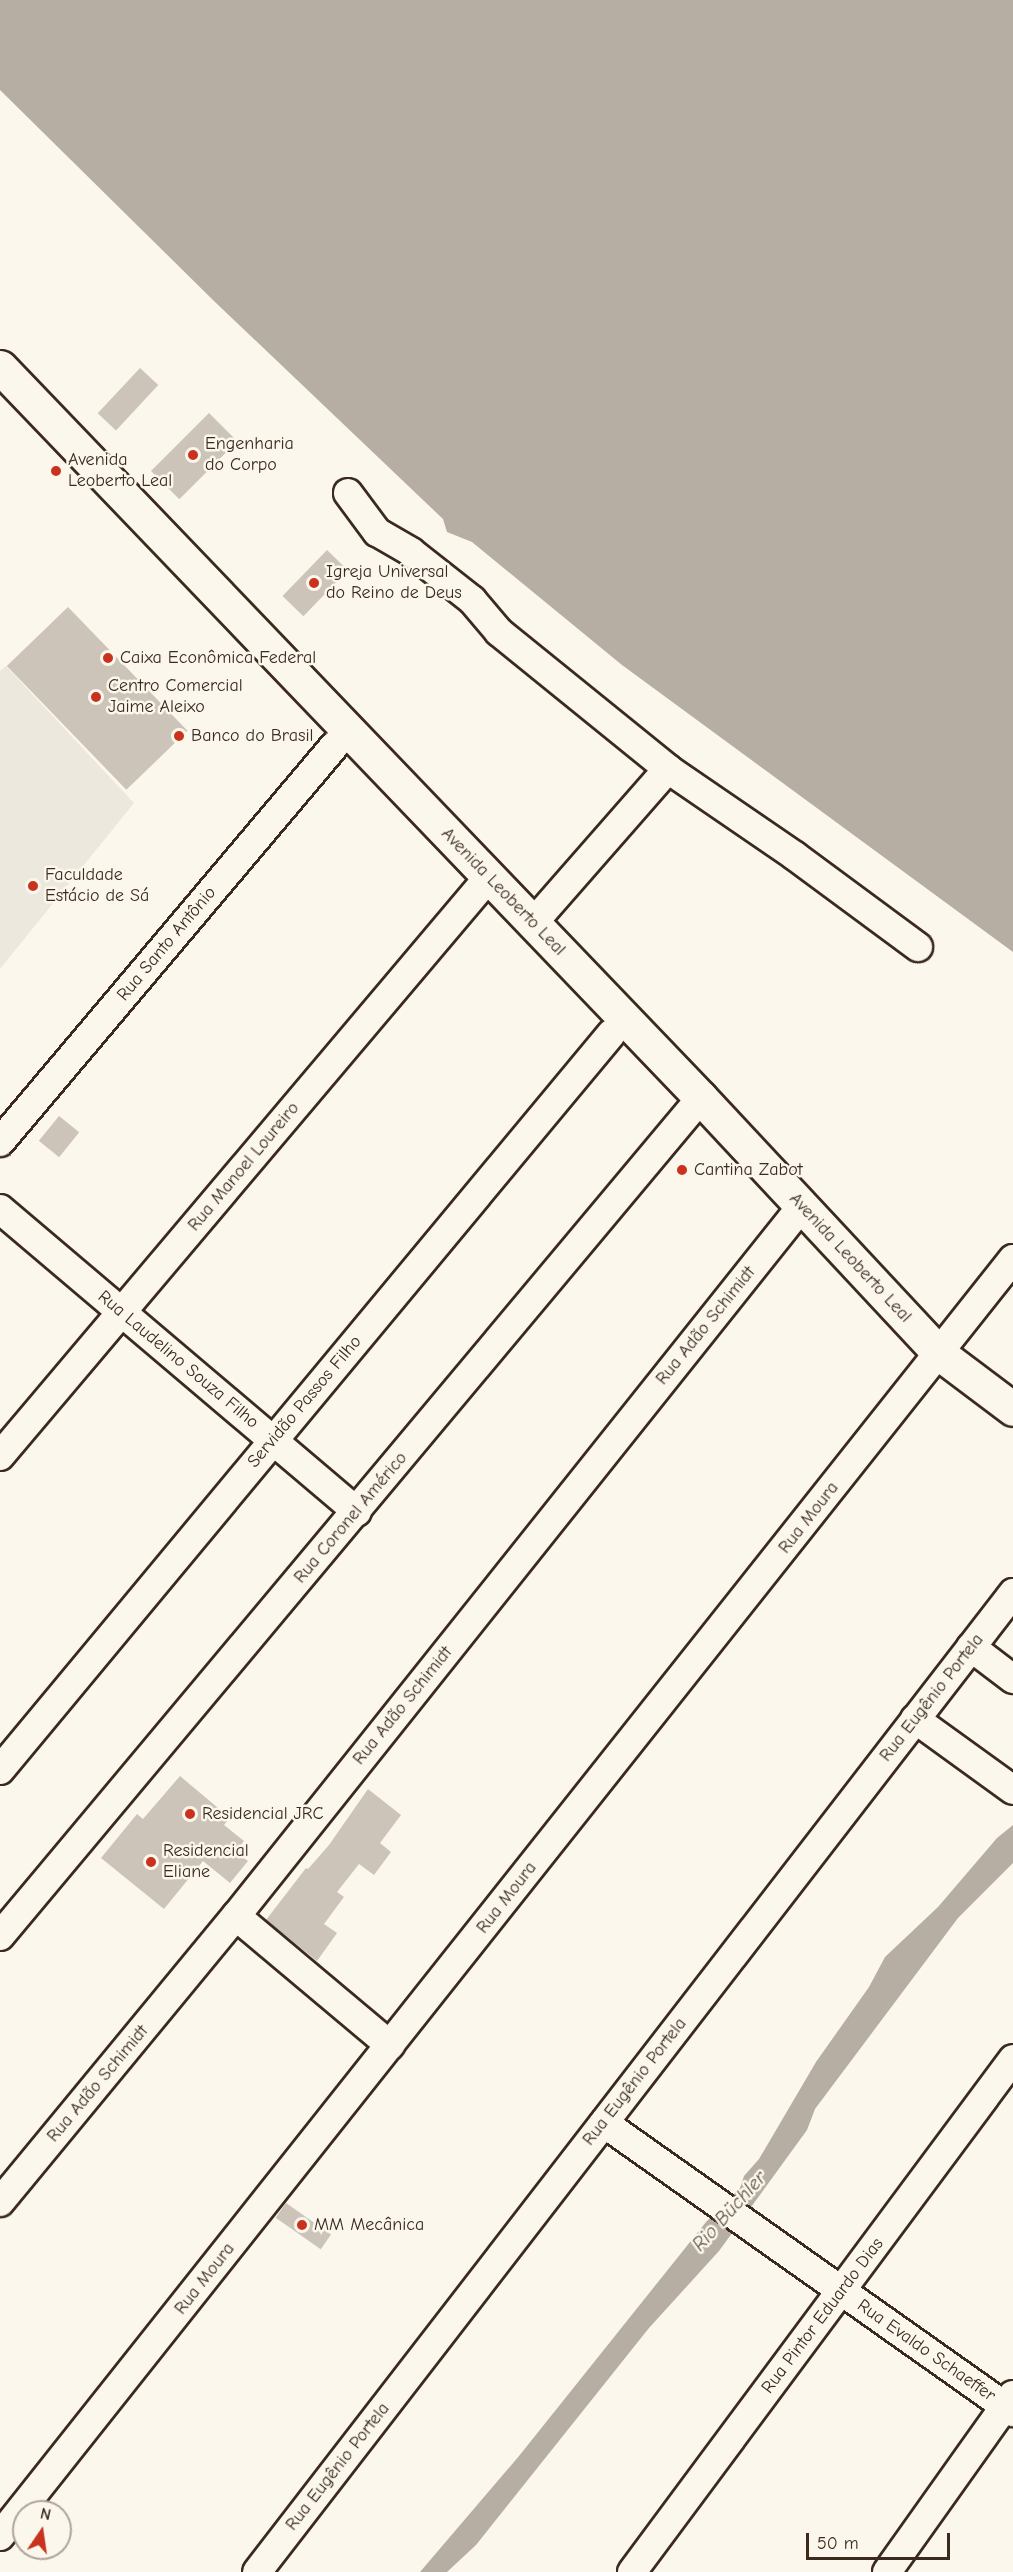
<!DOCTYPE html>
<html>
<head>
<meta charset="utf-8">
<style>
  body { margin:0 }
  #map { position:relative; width:1013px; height:2572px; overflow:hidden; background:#fbf7ec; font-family:"Comic Neue",sans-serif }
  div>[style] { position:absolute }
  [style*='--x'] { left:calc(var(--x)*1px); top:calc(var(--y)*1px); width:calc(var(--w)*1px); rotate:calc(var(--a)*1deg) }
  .built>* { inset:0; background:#ede8dd }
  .water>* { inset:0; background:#b6aea2 }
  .building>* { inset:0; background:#ccc4b9; transform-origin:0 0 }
  .roads { filter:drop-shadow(2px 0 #3b2a1e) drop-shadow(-2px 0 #3b2a1e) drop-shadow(0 2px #3b2a1e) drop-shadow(0 -2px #3b2a1e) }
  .minor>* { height:28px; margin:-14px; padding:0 14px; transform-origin:14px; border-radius:14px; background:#fbf7ec }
  .major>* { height:33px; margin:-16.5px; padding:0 16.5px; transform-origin:16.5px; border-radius:16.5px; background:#fbf7ec }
  .dots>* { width:16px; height:16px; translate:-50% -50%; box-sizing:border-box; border:3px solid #fbf7ec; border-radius:50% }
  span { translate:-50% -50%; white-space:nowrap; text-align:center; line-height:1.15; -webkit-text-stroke:5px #fbf7ec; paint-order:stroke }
  .poi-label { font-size:18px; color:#3b2a1e }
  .left { translate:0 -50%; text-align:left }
  .street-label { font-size:18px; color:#3b2a1e }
  .water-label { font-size:20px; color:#605246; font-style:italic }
  .north { position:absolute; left:12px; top:2500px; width:60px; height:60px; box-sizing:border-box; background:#fbf7ec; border:2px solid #aea59a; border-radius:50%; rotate:13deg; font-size:16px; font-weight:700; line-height:24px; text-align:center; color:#3b2a1e }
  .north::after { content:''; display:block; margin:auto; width:21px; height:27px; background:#c8321e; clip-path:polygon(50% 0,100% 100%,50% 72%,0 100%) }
  .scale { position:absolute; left:806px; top:2533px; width:144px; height:27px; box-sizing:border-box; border:3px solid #3b2a1e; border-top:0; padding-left:8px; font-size:18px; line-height:21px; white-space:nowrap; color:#3b2a1e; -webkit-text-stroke:4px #fbf7ec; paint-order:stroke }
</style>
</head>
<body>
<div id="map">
  <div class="built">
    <div style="clip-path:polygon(6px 666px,134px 803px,0 969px,0 671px)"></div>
  </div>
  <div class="water">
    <div style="clip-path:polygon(0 0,1013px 0,1013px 952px,622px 665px,472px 542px,447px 532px,443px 519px,215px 302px,0 90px)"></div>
    <div style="clip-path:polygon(1013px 1825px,1013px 1863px,958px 1918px,815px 2109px,807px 2130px,719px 2251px,649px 2328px,476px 2545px,447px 2572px,420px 2572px,519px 2456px,706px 2222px,740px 2188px,744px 2176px,759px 2159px,816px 2062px,869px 1987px,885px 1957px,938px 1907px,997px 1838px)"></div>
  </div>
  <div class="building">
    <div style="left:140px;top:368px;width:25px;height:62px;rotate:43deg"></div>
    <div style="left:209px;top:413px;width:40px;height:82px;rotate:45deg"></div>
    <div style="left:327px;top:550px;width:29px;height:64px;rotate:44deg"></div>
    <div style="left:68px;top:607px;width:172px;height:85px;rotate:46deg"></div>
    <div style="left:59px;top:1116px;width:26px;height:32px;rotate:39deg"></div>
    <div style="clip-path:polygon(180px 1776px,230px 1818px,224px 1825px,244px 1841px,235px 1852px,248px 1861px,230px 1883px,203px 1861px,164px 1909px,101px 1858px,137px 1814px,143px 1819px)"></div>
    <div style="clip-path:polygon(368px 1789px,401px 1815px,380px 1843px,391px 1852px,374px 1875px,359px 1864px,337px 1892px,344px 1897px,324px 1924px,337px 1933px,317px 1961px,266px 1920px,306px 1868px,308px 1869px,329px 1845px)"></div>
    <div style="left:286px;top:2203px;width:55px;height:18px;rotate:35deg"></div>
  </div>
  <div class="roads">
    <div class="minor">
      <div style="--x:348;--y:493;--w:49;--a:53.4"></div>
      <div style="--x:377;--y:532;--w:39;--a:30"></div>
      <div style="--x:411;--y:552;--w:78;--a:38.2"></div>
      <div style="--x:472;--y:600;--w:42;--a:49.8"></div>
      <div style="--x:499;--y:632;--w:218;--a:39"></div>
      <div style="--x:668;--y:769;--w:154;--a:34.4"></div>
      <div style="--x:795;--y:856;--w:153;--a:36.5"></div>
      <div style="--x:533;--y:923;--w:205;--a:-48.8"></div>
      <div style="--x:0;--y:1142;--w:519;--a:-49.84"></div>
      <div style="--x:0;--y:1209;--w:468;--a:40.3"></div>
      <div style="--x:0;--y:1456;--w:758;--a:-49.82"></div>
      <div style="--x:971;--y:1647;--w:53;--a:37.3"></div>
      <div style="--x:915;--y:1719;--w:121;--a:35.9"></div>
      <div style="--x:0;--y:1770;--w:957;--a:-50.3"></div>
      <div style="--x:236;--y:1916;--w:201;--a:40"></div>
      <div style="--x:0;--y:1936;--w:1093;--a:-50.09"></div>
      <div style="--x:604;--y:2123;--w:501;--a:35.25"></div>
      <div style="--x:0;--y:2202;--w:371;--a:-50.5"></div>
      <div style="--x:236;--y:1916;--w:908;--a:-51.44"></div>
      <div style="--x:0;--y:2536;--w:1630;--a:-51.58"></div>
      <div style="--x:257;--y:2572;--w:1237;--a:-52.32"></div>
      <div style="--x:632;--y:2572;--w:639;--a:-53.4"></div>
      <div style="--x:887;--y:2572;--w:217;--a:-54.6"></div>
    </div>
    <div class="major">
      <div style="--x:0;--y:367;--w:1013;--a:46.2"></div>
      <div style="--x:701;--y:1098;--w:350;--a:47"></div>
      <div style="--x:940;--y:1354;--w:91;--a:37"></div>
    </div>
  </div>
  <div class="dots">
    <div style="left:193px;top:455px;background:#c8321e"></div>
    <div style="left:56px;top:471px;background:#c8321e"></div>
    <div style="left:314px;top:583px;background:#c8321e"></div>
    <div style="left:108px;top:658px;background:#c8321e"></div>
    <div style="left:96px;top:697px;background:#c8321e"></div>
    <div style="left:179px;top:736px;background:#c8321e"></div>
    <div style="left:33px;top:886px;background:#c8321e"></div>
    <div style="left:682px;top:1170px;background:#c8321e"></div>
    <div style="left:190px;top:1814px;background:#c8321e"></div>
    <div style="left:151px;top:1862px;background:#c8321e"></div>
    <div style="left:302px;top:2225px;background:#c8321e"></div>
  </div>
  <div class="poi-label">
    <span class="left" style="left:205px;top:455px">Engenharia<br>do Corpo</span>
    <span class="left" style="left:68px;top:471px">Avenida<br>Leoberto Leal</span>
    <span class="left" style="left:326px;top:583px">Igreja Universal<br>do Reino de Deus</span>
    <span class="left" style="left:120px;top:658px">Caixa Econômica Federal</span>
    <span class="left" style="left:108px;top:697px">Centro Comercial<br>Jaime Aleixo</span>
    <span class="left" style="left:191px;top:736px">Banco do Brasil</span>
    <span class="left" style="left:45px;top:886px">Faculdade<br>Estácio de Sá</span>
    <span class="left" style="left:694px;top:1170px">Cantina Zabot</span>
    <span class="left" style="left:202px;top:1814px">Residencial JRC</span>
    <span class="left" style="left:163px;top:1862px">Residencial<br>Eliane</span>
    <span class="left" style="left:314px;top:2225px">MM Mecânica</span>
  </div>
  <div class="street-label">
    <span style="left:503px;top:892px;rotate:46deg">Avenida Leoberto Leal</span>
    <span style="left:167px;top:944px;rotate:-50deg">Rua Santo Antônio</span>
    <span style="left:244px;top:1167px;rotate:-50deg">Rua Manoel Loureiro</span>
    <span style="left:850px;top:1258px;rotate:47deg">Avenida Leoberto Leal</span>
    <span style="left:706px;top:1326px;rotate:-51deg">Rua Adão Schimidt</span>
    <span style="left:178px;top:1360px;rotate:40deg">Rua Laudelino Souza Filho</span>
    <span style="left:305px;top:1402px;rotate:-50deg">Servidão Passos Filho</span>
    <span style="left:351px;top:1518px;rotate:-50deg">Rua Coronel Américo</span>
    <span style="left:809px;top:1518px;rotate:-52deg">Rua Moura</span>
    <span style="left:932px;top:1698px;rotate:-52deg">Rua Eugênio Portela</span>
    <span style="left:403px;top:1706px;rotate:-51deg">Rua Adão Schimidt</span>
    <span style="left:507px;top:1898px;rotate:-52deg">Rua Moura</span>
    <span style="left:635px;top:2082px;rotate:-52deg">Rua Eugênio Portela</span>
    <span style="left:98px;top:2084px;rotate:-50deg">Rua Adão Schimidt</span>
    <span style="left:205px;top:2279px;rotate:-52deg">Rua Moura</span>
    <span style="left:823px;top:2316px;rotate:-53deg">Rua Pintor Eduardo Dias</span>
    <span style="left:926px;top:2351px;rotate:35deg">Rua Evaldo Schaeffer</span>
    <span style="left:338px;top:2467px;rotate:-52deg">Rua Eugênio Portela</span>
  </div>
  <div class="water-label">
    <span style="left:729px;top:2211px;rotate:-48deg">Rio Büchler</span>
  </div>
  <div class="north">N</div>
  <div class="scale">50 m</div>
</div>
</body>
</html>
